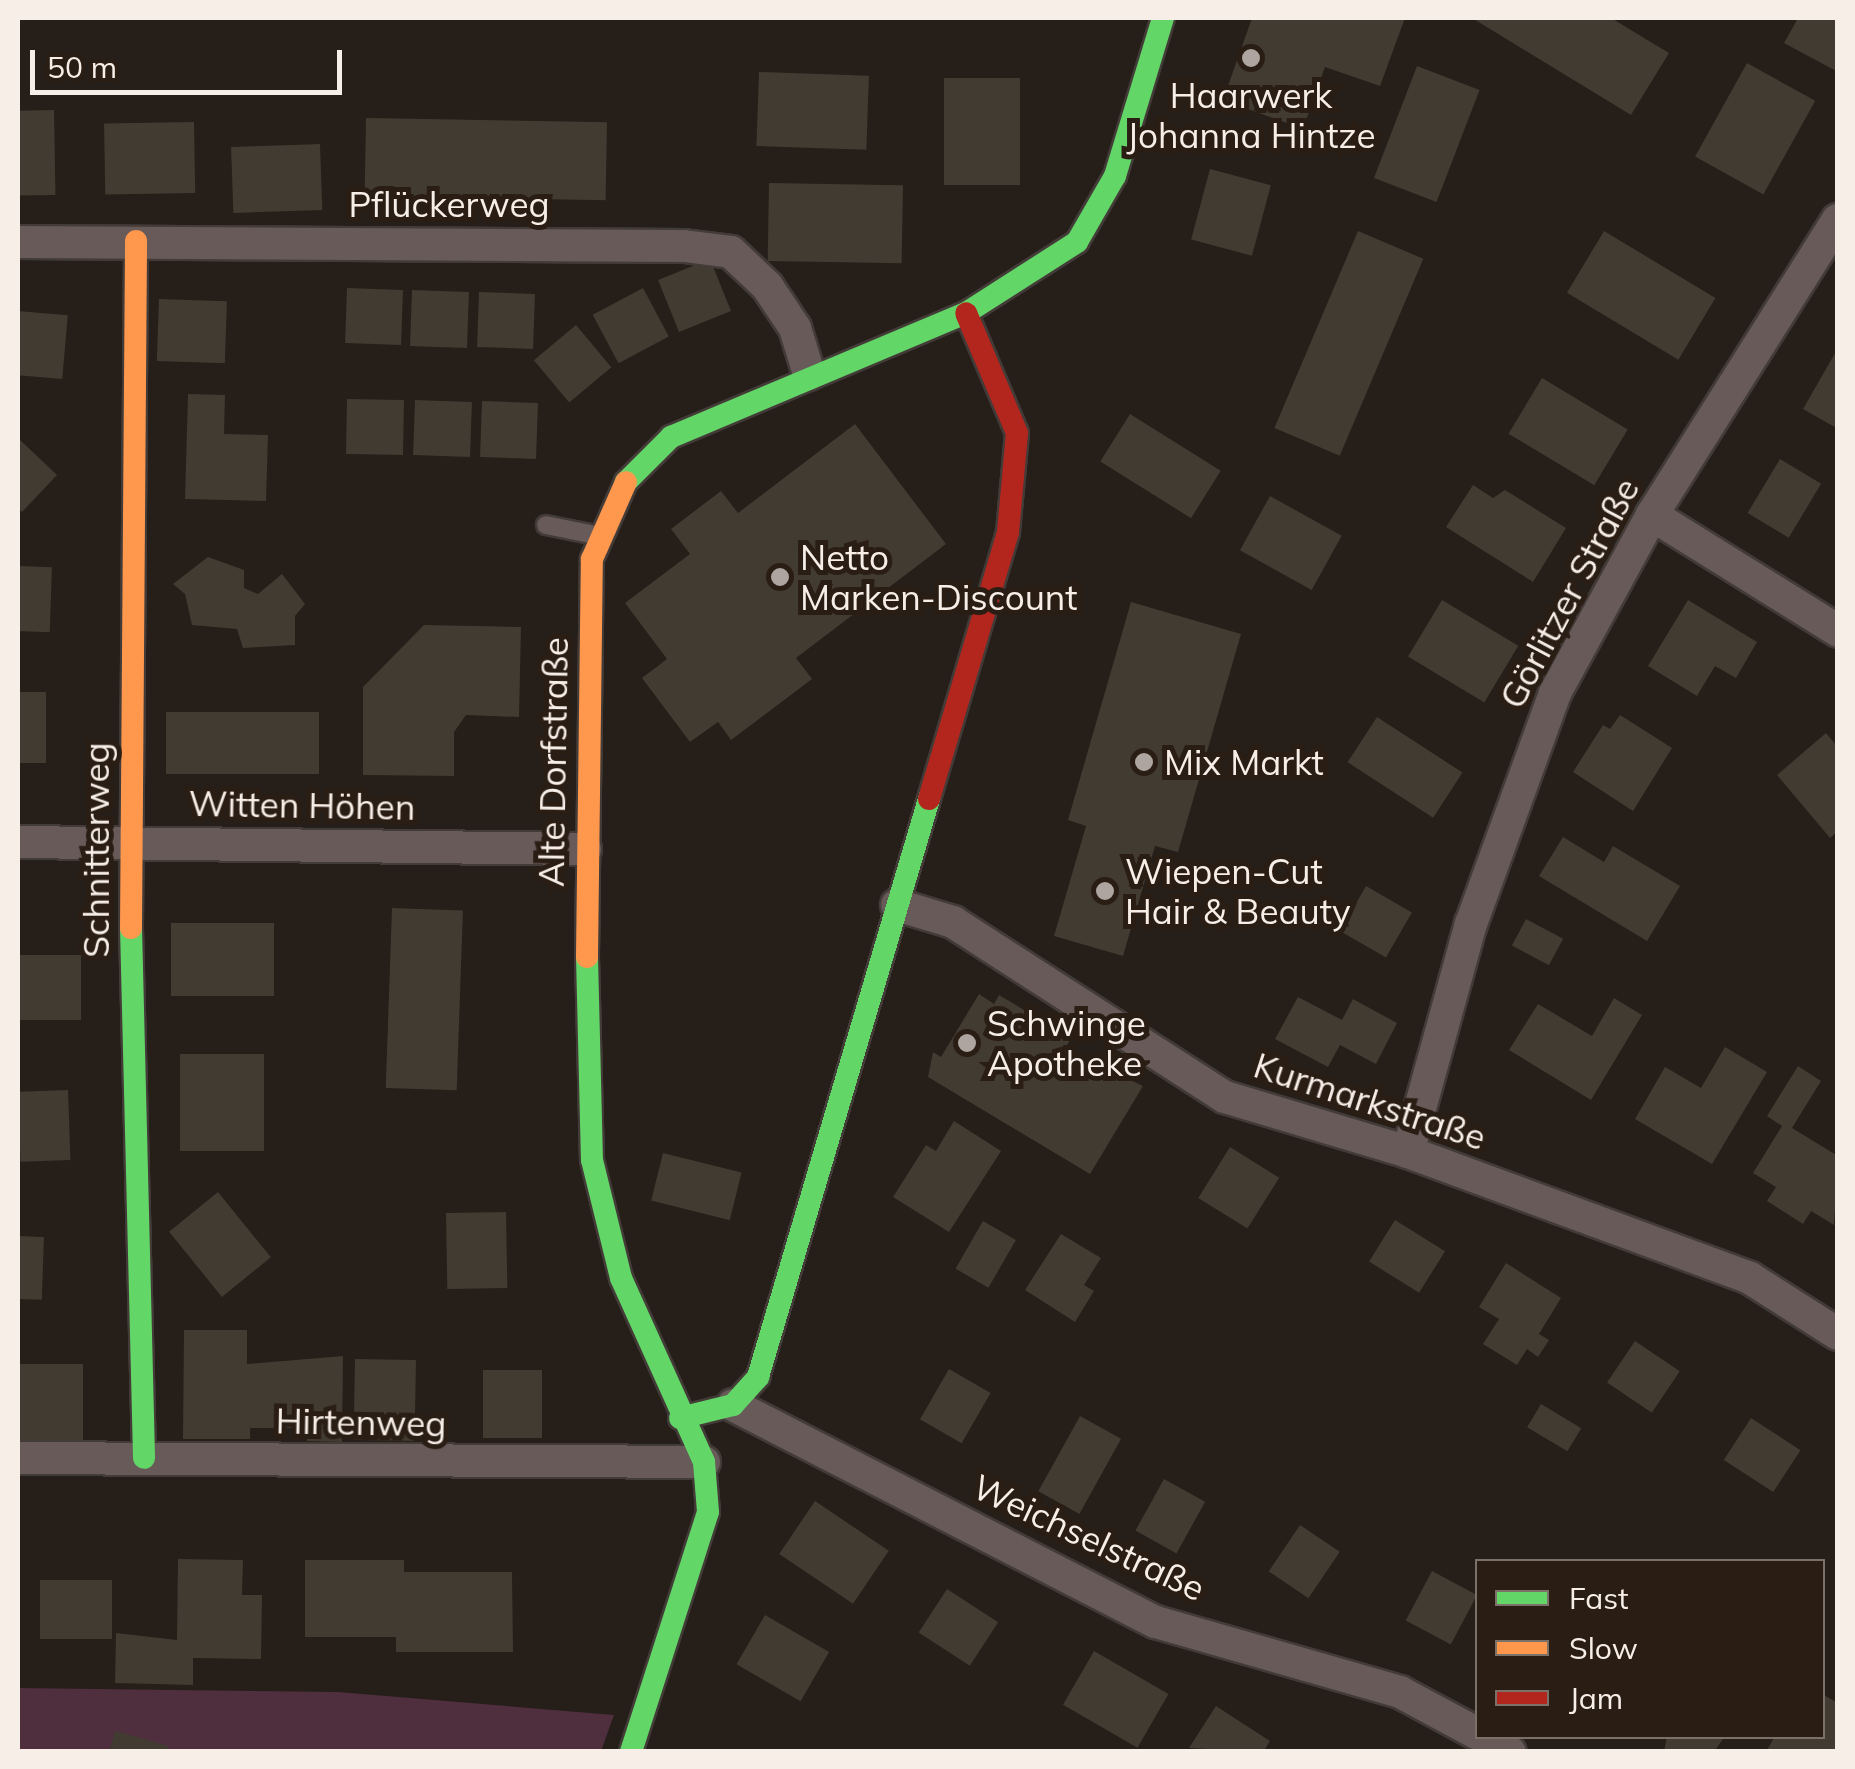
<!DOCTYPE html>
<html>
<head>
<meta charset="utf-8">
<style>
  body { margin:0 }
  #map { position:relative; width:1855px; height:1769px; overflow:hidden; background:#251e19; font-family:Mulish,sans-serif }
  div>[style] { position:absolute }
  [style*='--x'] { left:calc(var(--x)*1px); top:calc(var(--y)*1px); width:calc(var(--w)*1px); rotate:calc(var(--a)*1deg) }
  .green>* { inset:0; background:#4f2e3e }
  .building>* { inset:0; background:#423b32; transform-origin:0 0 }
  .roads { filter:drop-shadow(2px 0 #423b37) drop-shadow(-2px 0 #423b37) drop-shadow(0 2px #423b37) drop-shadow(0 -2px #423b37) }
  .lane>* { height:18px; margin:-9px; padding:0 9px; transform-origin:9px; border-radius:9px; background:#675a59 }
  .street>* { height:32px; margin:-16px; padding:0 16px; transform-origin:16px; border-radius:16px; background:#675a59 }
  .fast>* { height:22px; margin:-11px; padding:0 11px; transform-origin:11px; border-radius:11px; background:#63d668 }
  .slow>* { height:22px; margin:-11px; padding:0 11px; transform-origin:11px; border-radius:11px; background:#ff974d }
  .jam>* { height:22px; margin:-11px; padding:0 11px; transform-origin:11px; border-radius:11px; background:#b3261e }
  .dots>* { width:28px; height:28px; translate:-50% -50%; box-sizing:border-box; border:5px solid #2a1d14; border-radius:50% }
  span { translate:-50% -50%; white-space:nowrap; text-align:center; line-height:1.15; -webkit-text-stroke:10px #2a1d14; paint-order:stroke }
  .poi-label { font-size:35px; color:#f7eee8 }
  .left { translate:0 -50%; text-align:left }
  .street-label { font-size:35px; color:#f7eee8 }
  .frame { position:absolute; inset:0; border:20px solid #f7eee8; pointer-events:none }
  .legend { position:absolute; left:1475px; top:1559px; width:350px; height:180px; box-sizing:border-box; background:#2a1d14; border:2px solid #7c7169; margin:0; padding:12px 18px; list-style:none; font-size:30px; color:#f7eee8 }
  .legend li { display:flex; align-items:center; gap:20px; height:50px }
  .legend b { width:50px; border:2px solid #7c7169 }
  .scale { position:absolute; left:30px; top:50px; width:312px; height:45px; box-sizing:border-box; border:5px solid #f7eee8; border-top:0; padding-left:12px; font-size:30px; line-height:35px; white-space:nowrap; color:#f7eee8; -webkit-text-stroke:8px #2a1d14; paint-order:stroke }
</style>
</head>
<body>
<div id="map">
  <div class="green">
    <div style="clip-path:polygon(18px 1688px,338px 1692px,614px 1715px,601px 1751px,18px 1751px)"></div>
  </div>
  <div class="building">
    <div style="clip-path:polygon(1252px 18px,1405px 18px,1380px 86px,1325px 67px,1303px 129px,1223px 100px)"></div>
    <div style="clip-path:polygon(1472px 18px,1611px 18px,1669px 53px,1631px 115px)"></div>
    <div style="clip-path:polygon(1798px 18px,1838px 18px,1838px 72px,1784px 43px)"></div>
    <div style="left:1747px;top:63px;width:78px;height:107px;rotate:29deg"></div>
    <div style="left:1417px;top:66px;width:67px;height:120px;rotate:21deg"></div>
    <div style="left:759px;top:72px;width:110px;height:74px;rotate:2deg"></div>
    <div style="left:944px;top:78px;width:76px;height:107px"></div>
    <div style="left:54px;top:110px;width:85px;height:36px;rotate:89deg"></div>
    <div style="left:366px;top:118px;width:241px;height:78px;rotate:1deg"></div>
    <div style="left:194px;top:122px;width:71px;height:90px;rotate:89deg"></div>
    <div style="left:320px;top:144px;width:66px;height:89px;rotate:88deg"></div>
    <div style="left:1210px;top:169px;width:63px;height:73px;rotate:15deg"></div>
    <div style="left:769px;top:183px;width:134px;height:78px;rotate:1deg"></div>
    <div style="left:1358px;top:231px;width:71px;height:214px;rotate:23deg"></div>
    <div style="left:1604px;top:231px;width:130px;height:72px;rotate:31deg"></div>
    <div style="left:710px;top:259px;width:56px;height:56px;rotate:68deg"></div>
    <div style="left:347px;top:288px;width:56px;height:55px;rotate:2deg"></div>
    <div style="left:643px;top:288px;width:55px;height:57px;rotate:62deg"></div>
    <div style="left:412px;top:290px;width:57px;height:56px;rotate:2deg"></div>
    <div style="left:479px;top:292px;width:56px;height:55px;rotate:2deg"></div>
    <div style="left:159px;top:299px;width:68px;height:62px;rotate:2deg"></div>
    <div style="left:18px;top:311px;width:50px;height:64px;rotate:5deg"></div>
    <div style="left:576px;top:325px;width:55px;height:55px;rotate:50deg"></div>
    <div style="clip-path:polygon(1838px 348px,1838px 429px,1803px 409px)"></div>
    <div style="left:1542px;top:378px;width:100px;height:65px;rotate:31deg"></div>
    <div style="clip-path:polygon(188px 394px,225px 395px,224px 434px,268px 435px,266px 501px,185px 499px)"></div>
    <div style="left:347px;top:399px;width:57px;height:55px;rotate:1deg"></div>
    <div style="left:415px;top:400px;width:57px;height:55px;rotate:2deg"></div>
    <div style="left:482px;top:401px;width:56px;height:56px;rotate:2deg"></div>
    <div style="left:1130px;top:414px;width:107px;height:56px;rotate:32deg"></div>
    <div style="clip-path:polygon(855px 424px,946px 544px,796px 658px,812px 679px,731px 740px,718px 722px,690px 742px,642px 678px,667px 659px,625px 603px,690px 554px,671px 529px,721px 491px,738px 513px)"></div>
    <div style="clip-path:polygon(18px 438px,57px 475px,22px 512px,18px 508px)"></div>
    <div style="left:1780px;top:459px;width:48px;height:63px;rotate:31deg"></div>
    <div style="clip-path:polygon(1473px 485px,1493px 498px,1505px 490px,1566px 528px,1533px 582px,1446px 527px)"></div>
    <div style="left:1270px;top:496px;width:82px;height:62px;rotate:29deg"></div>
    <div style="clip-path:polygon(208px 557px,244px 570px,244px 588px,258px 594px,282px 574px,305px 604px,295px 616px,295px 645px,243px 648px,237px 629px,192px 625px,185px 594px,173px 584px)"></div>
    <div style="left:18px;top:566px;width:34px;height:65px;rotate:2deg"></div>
    <div style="left:1442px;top:600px;width:89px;height:66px;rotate:31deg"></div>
    <div style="clip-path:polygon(1688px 600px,1757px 642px,1736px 678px,1715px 666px,1697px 696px,1648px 666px)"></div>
    <div style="clip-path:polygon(1131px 602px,1241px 634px,1178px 852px,1155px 846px,1123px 956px,1054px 936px,1086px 826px,1068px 820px)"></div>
    <div style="clip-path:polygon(424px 625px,521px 627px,519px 717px,466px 715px,454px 732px,454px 776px,363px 775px,363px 687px)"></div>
    <div style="left:18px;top:692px;width:28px;height:71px"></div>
    <div style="left:319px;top:712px;width:62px;height:153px;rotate:90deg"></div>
    <div style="clip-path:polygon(1620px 715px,1672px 748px,1633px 811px,1573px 772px,1603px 725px,1610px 729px)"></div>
    <div style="left:1377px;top:717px;width:102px;height:54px;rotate:33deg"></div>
    <div style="clip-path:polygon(1826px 733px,1838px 747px,1838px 831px,1830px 838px,1777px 775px)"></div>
    <div style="clip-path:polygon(1563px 837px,1604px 862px,1613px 846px,1680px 886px,1647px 941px,1539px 876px)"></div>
    <div style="left:1366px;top:886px;width:53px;height:52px;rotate:30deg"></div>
    <div style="left:392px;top:908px;width:71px;height:180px;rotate:2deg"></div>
    <div style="left:1526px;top:919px;width:42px;height:30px;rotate:28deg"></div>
    <div style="left:171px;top:923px;width:103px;height:73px"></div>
    <div style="left:18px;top:955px;width:63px;height:65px"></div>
    <div style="clip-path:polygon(979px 994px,994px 1004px,999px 995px,1071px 1038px,1065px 1049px,1143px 1086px,1090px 1174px,928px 1077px,933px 1052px,941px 1057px)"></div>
    <div style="clip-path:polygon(1298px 997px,1342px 1020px,1353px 999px,1397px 1023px,1376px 1064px,1340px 1045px,1328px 1067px,1275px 1039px)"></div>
    <div style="clip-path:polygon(1614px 998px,1642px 1015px,1591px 1100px,1509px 1050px,1538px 1004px,1592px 1036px)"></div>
    <div style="clip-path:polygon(1725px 1047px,1767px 1072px,1712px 1164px,1635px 1119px,1665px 1067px,1701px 1088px)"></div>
    <div style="left:180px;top:1054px;width:84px;height:97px"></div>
    <div style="clip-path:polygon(1798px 1066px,1821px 1081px,1792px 1128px,1838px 1156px,1834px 1225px,1811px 1211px,1803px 1224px,1767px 1201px,1776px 1187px,1753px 1173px,1782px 1126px,1767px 1116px)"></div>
    <div style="left:68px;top:1090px;width:70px;height:50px;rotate:88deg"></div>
    <div style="clip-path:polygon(954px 1121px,1001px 1151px,949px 1232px,893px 1197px,926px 1145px,936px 1151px)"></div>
    <div style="left:1230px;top:1147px;width:58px;height:60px;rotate:32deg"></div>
    <div style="left:663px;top:1153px;width:81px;height:49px;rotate:14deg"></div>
    <div style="left:218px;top:1192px;width:84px;height:63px;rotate:51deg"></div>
    <div style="left:506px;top:1212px;width:76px;height:60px;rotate:89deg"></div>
    <div style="left:1395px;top:1220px;width:59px;height:49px;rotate:32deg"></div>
    <div style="left:983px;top:1221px;width:38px;height:55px;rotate:30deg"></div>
    <div style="clip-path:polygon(1061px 1234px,1101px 1258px,1084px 1285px,1094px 1291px,1075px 1322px,1025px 1290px)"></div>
    <div style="left:18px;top:1236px;width:26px;height:63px;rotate:2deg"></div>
    <div style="clip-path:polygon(1506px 1263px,1561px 1298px,1539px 1334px,1549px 1340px,1538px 1357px,1527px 1349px,1517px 1365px,1483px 1344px,1499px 1319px,1479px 1307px)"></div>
    <div style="clip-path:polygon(184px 1330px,247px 1330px,247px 1364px,343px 1356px,342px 1442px,307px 1441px,307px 1428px,250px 1428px,250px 1439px,183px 1439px)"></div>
    <div style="left:1635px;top:1341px;width:54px;height:50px;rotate:34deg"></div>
    <div style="left:355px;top:1359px;width:61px;height:81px;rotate:1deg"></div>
    <div style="left:18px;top:1364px;width:65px;height:76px"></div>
    <div style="left:949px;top:1369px;width:48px;height:58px;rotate:30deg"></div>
    <div style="left:542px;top:1370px;width:68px;height:59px;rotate:90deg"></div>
    <div style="left:1541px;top:1404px;width:47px;height:27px;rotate:31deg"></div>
    <div style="left:1080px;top:1416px;width:47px;height:86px;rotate:29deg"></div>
    <div style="left:1751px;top:1418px;width:59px;height:50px;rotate:33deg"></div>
    <div style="left:1164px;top:1479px;width:47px;height:59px;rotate:29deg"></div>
    <div style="left:815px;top:1501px;width:89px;height:64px;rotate:34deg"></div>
    <div style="left:1300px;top:1525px;width:48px;height:56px;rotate:34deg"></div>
    <div style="clip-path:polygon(178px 1559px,243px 1560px,242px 1595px,262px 1595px,261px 1659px,193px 1658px,193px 1685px,115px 1683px,116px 1633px,177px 1640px)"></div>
    <div style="clip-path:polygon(305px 1560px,404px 1560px,404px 1572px,512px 1572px,513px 1652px,396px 1652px,396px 1637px,305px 1637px)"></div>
    <div style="left:1432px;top:1571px;width:51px;height:56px;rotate:28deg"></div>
    <div style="left:40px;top:1580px;width:72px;height:59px"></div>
    <div style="left:947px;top:1589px;width:61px;height:52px;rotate:33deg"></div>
    <div style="left:765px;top:1615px;width:74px;height:57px;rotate:30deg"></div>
    <div style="left:1094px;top:1651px;width:86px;height:62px;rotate:30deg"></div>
    <div style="clip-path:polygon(1822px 1694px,1838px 1703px,1838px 1752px,1766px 1752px,1775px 1736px,1822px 1736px)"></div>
    <div style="clip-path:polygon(1216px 1706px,1270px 1741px,1263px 1752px,1189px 1748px)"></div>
    <div style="clip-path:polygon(115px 1731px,169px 1746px,167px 1752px,109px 1752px)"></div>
    <div style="clip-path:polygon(1667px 1736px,1725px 1736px,1714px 1752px,1664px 1752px)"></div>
  </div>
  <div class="roads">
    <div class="lane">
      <div style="--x:546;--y:525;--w:55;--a:11.5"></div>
    </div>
    <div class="street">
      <div style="--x:18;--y:242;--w:666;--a:0.34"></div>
      <div style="--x:684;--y:246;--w:47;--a:7.3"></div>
      <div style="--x:731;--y:252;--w:50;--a:43.4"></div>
      <div style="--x:767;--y:286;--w:50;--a:56.3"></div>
      <div style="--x:795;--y:328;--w:48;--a:73.1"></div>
      <div style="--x:1652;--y:515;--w:219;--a:31.9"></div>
      <div style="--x:18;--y:842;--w:567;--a:0.71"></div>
      <div style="--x:897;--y:905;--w:59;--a:16.9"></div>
      <div style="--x:953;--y:922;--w:323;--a:32.8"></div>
      <div style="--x:1225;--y:1097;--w:191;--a:16.7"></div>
      <div style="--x:1408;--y:1152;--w:364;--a:20.2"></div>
      <div style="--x:1750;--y:1278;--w:104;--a:32.5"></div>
      <div style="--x:1408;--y:1152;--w:237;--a:-74.6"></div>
      <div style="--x:1471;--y:924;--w:246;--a:-70"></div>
      <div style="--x:1555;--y:693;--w:203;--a:-61.4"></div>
      <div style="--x:1652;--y:515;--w:349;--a:-57.8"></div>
      <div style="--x:733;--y:1405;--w:475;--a:27.2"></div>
      <div style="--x:1156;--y:1622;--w:254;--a:16"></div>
      <div style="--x:1400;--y:1692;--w:89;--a:28.3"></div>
      <div style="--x:18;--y:1458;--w:686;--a:0.33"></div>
      <div style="--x:1482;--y:1736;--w:32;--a:30"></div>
    </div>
    <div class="fast">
      <div style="--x:626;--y:482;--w:64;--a:-45"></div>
      <div style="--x:671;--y:437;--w:320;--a:-22.8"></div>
      <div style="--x:966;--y:313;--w:132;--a:-32.6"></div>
      <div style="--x:1077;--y:242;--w:76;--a:-60.1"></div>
      <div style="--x:1115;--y:176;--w:165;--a:-73.1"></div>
      <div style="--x:131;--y:928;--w:530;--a:88.59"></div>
      <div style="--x:587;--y:957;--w:203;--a:88.6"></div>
      <div style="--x:592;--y:1160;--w:122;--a:76.2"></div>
      <div style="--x:621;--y:1278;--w:202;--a:65.7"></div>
      <div style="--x:704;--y:1462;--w:50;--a:85.4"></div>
      <div style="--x:708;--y:1512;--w:252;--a:107.8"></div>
      <div style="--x:680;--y:1418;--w:55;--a:-13.8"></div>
      <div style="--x:733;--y:1405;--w:38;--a:-48"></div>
      <div style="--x:758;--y:1377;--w:603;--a:-73.52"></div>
    </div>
    <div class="slow">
      <div style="--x:131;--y:928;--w:687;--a:-89.58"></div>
      <div style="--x:587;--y:957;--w:398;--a:-89.3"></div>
      <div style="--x:592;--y:559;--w:84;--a:-66.2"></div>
    </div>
    <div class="jam">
      <div style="--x:929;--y:799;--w:278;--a:-73.5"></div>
      <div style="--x:1008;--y:532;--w:99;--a:-84.8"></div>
      <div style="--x:1017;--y:433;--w:130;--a:-113"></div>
    </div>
  </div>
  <div class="dots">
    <div style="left:1251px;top:58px;background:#aea5a0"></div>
    <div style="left:780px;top:577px;background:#aea5a0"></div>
    <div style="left:1144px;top:762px;background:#aea5a0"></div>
    <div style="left:1105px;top:891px;background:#aea5a0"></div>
    <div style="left:967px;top:1043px;background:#aea5a0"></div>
  </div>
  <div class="poi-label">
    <span style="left:1251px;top:115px">Haarwerk<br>Johanna Hintze</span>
    <span class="left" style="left:800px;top:577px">Netto<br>Marken-Discount</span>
    <span class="left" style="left:1164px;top:762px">Mix Markt</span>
    <span class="left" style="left:1125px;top:891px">Wiepen-Cut<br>Hair &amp; Beauty</span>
    <span class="left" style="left:987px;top:1043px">Schwinge<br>Apotheke</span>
  </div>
  <div class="street-label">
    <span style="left:449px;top:204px">Pflückerweg</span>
    <span style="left:1569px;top:593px;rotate:-62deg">Görlitzer Straße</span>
    <span style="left:553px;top:762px;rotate:-89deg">Alte Dorfstraße</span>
    <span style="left:302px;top:805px;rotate:1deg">Witten Höhen</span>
    <span style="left:96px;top:850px;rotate:-90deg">Schnitterweg</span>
    <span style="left:1370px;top:1101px;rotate:18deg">Kurmarkstraße</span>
    <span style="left:361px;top:1422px;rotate:1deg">Hirtenweg</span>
    <span style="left:1089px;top:1537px;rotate:25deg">Weichselstraße</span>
  </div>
  <div class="frame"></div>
  <ul class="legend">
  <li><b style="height:12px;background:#63d668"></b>Fast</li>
  <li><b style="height:12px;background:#ff974d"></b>Slow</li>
  <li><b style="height:12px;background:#b3261e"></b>Jam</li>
  </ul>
  <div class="scale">50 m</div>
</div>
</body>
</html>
